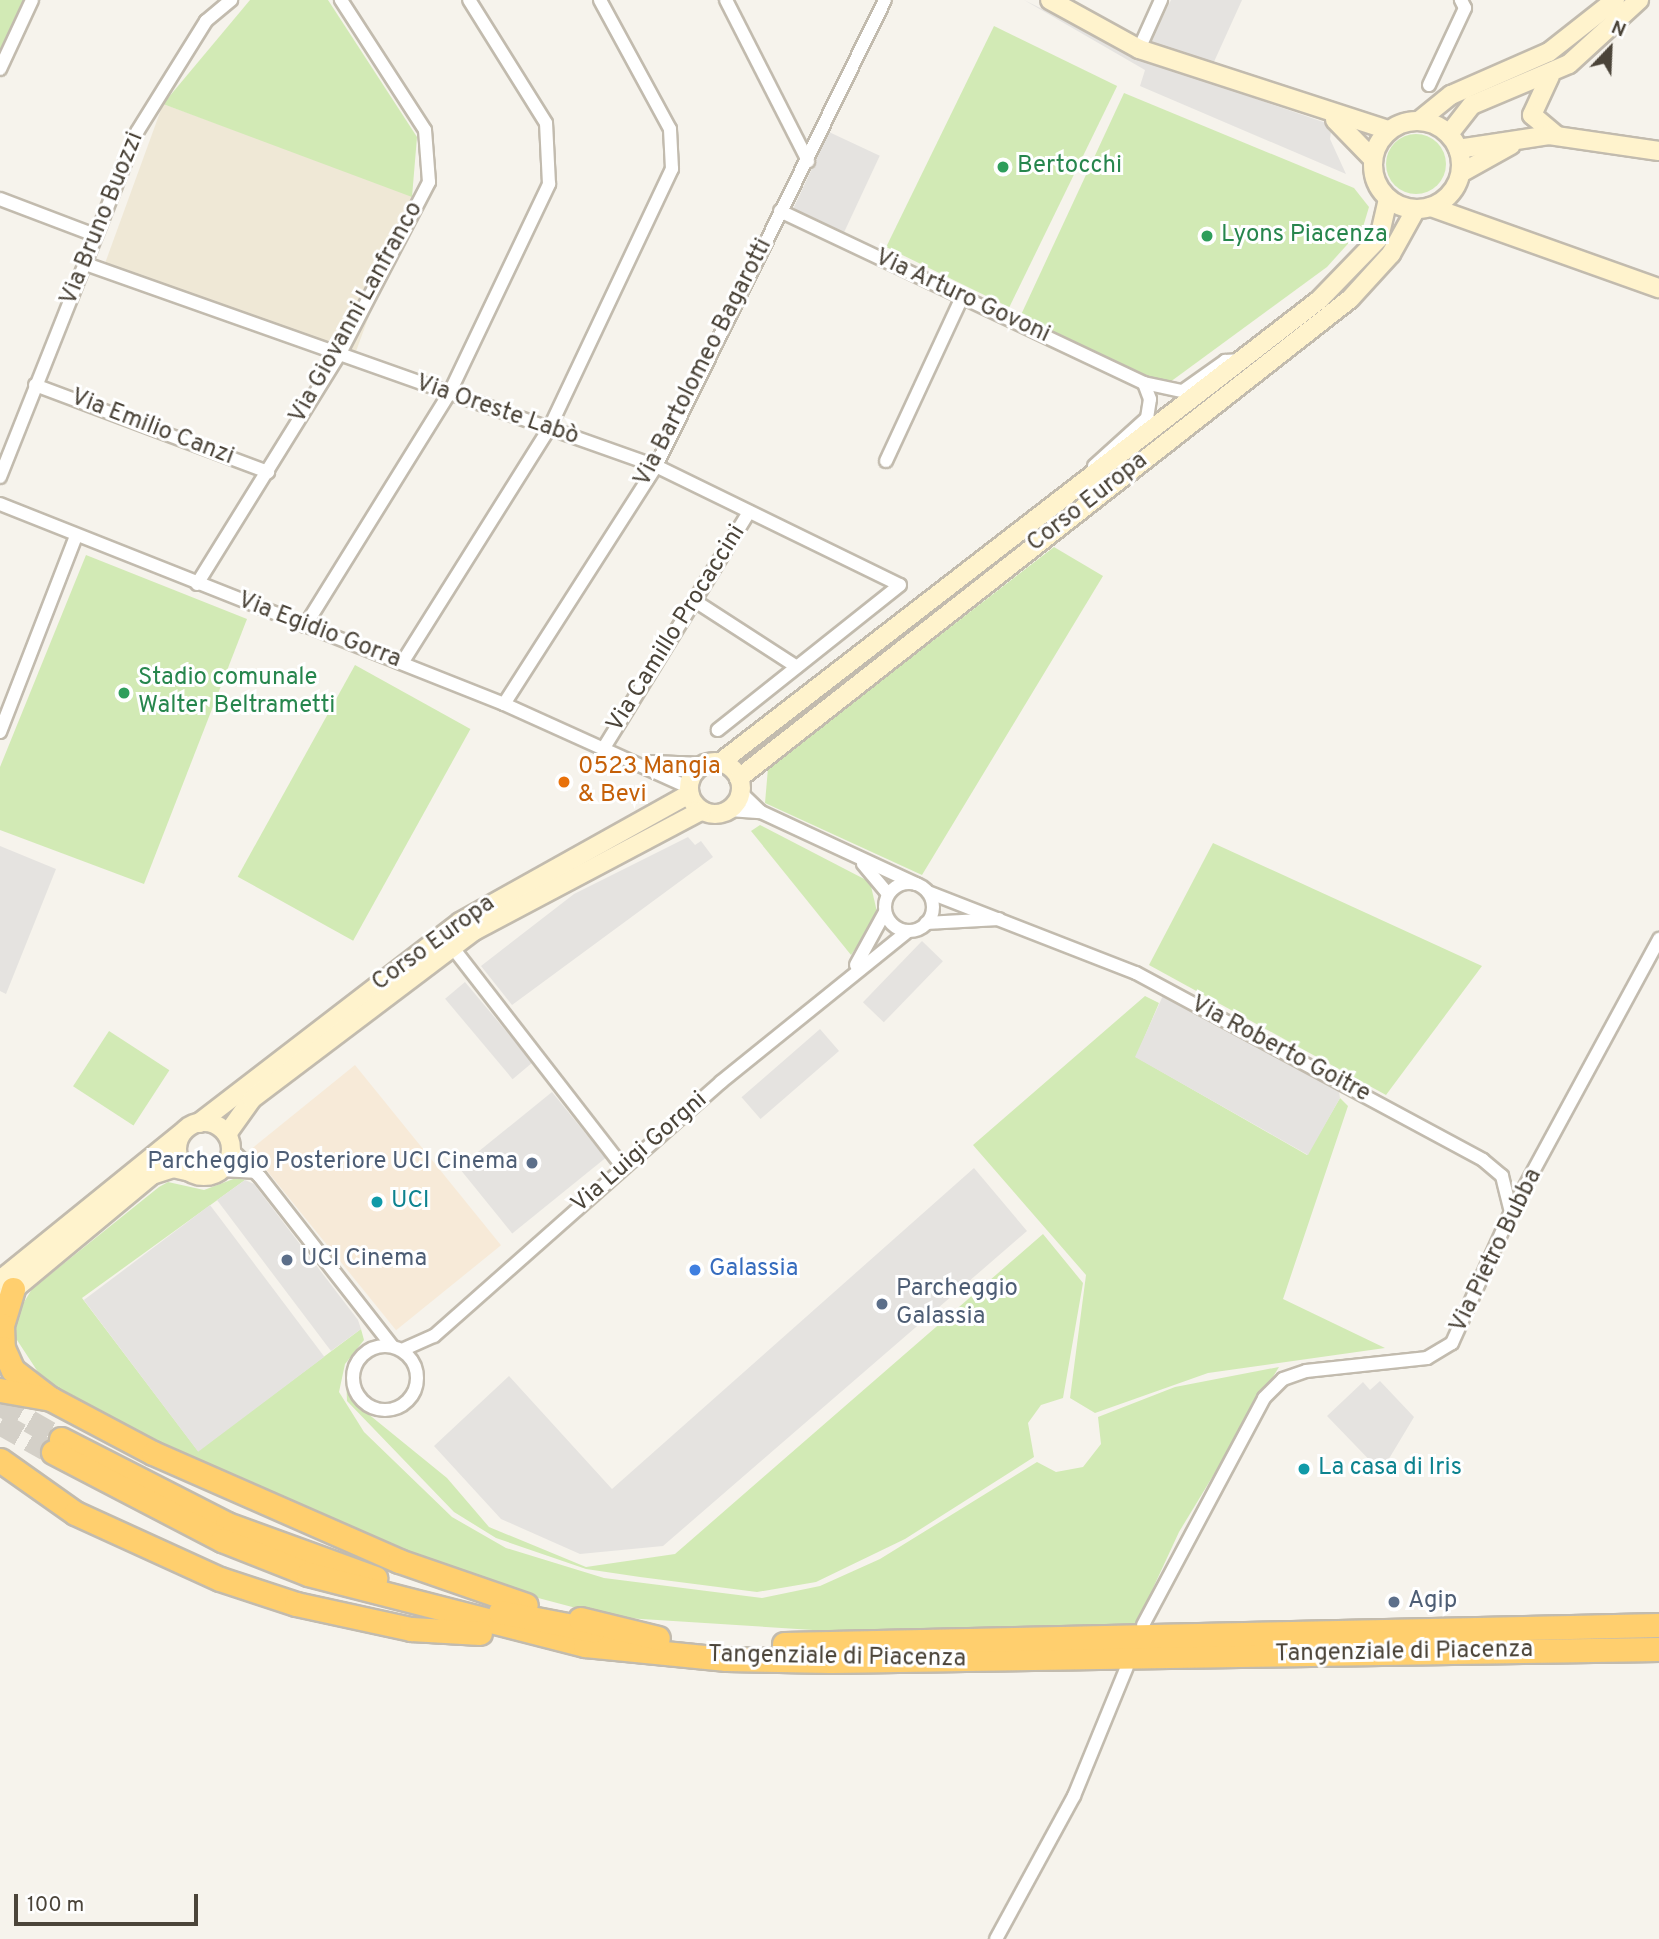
<!DOCTYPE html>
<html>
<head>
<meta charset="utf-8">
<style>
  body { margin:0 }
  #map { position:relative; width:1659px; height:1939px; overflow:hidden; background:#f6f3ec; font-family:Overpass,sans-serif }
  div>[style] { position:absolute }
  [style*='--x'] { left:calc(var(--x)*1px); top:calc(var(--y)*1px); width:calc(var(--w)*1px); rotate:calc(var(--a)*1deg) }
  .commercial>* { inset:0; background:#f7ead8; transform-origin:0 0 }
  .education>* { inset:0; background:#efe8d6; transform-origin:0 0 }
  .green>* { inset:0; background:#d2eab5; transform-origin:0 0 }
  .round { border-radius:50% }
  .parking>* { inset:0; background:#e5e3e0; transform-origin:0 0 }
  .highway-tunnel>* { height:23px; margin-top:-11.5px; transform-origin:0; background:repeating-linear-gradient(90deg,#d4d0c8 0 23px,transparent 0 34px) }
  .roads { filter:drop-shadow(2px 0 #c2bbae) drop-shadow(-2px 0 #c2bbae) drop-shadow(0 2px #c2bbae) drop-shadow(0 -2px #c2bbae) }
  .street>* { height:12px; margin:-6px; padding:0 6px; transform-origin:6px; border-radius:6px; background:#fff }
  .street>.ring { margin:-6px; padding:0; box-sizing:content-box; background:none; border:12px solid #fff; border-radius:50% }
  .secondary>* { height:18px; margin:-9px; padding:0 9px; transform-origin:9px; border-radius:9px; background:#fff3cd }
  .secondary>.ring { margin:-9px; padding:0; box-sizing:content-box; background:none; border:18px solid #fff3cd; border-radius:50% }
  .highway>* { height:23px; margin:-11.5px; padding:0 11.5px; transform-origin:11.5px; border-radius:11.5px; background:#ffcf6e }
  .dots>* { width:19px; height:19px; translate:-50% -50%; box-sizing:border-box; border:4px solid #fff; border-radius:50% }
  span { translate:-50% -50%; white-space:nowrap; text-align:center; line-height:1.15; -webkit-text-stroke:6px #fff; paint-order:stroke }
  .leisure-label { font-size:24px; color:#27864d }
  .left { translate:0 -50%; text-align:left }
  .street-label { font-size:24px; color:#4b4439 }
  .food-label { font-size:24px; color:#c56008 }
  .service-label { font-size:24px; color:#4e5e75 }
  .right { translate:-100% -50%; text-align:right }
  .culture-label { font-size:24px; color:#0d838f }
  .shop-label { font-size:24px; color:#366cbe }
  .north { position:absolute; left:1575px; top:14px; width:70px; height:70px; -webkit-text-stroke:5px #fff; paint-order:stroke; rotate:23deg; font-size:19px; font-weight:700; line-height:28px; text-align:center; color:#4b4439 }
  .north::after { content:''; display:block; margin:auto; width:24px; height:32px; background:#4b4439; clip-path:polygon(50% 0,100% 100%,50% 72%,0 100%) }
  .scale { position:absolute; left:14px; top:1894px; width:184px; height:32px; box-sizing:border-box; border:4px solid #4b4439; border-top:0; padding-left:9px; font-size:21px; line-height:24px; white-space:nowrap; color:#4b4439; -webkit-text-stroke:5px #fff; paint-order:stroke }
</style>
</head>
<body>
<div id="map">
  <div class="commercial">
    <div style="left:355px;top:1065px;width:232px;height:135px;rotate:51deg"></div>
  </div>
  <div class="education">
    <div style="left:163px;top:104px;width:266px;height:169px;rotate:20deg"></div>
  </div>
  <div class="green">
    <div style="clip-path:polygon(0 0,25px 0,0 56px)"></div>
    <div style="clip-path:polygon(250px 0,328px 0,417px 137px,412px 197px,163px 104px)"></div>
    <div style="left:994px;top:26px;width:137px;height:246px;rotate:26deg"></div>
    <div style="clip-path:polygon(1124px 93px,1354px 188px,1369px 207px,1363px 227px,1327px 267px,1166px 385px,1020px 317px)"></div>
    <div class="round" style="left:1386px;top:134px;width:60px;height:60px"></div>
    <div style="clip-path:polygon(1054px 547px,1103px 576px,922px 875px,765px 803px,768px 768px)"></div>
    <div style="clip-path:polygon(86px 555px,247px 619px,144px 884px,0 830px,0 767px)"></div>
    <div style="left:355px;top:665px;width:132px;height:242px;rotate:29deg"></div>
    <div style="clip-path:polygon(760px 825px,870px 882px,878px 916px,851px 955px,751px 831px)"></div>
    <div style="clip-path:polygon(1213px 843px,1482px 966px,1386px 1095px,1149px 965px)"></div>
    <div style="clip-path:polygon(1145px 996px,1159px 1003px,1136px 1057px,1307px 1155px,1340px 1098px,1348px 1106px,1283px 1299px,1385px 1348px,1208px 1373px,1095px 1413px,1070px 1398px,1086px 1275px,973px 1145px)"></div>
    <div style="left:109px;top:1031px;width:72px;height:66px;rotate:33deg"></div>
    <div style="clip-path:polygon(236px 1178px,245px 1180px,82px 1298px,198px 1451px,361px 1329px,364px 1340px,345px 1364px,339px 1392px,364px 1432px,452px 1517px,506px 1548px,604px 1578px,762px 1598px,820px 1586px,880px 1559px,1037px 1462px,1056px 1472px,1083px 1467px,1101px 1444px,1098px 1417px,1175px 1387px,1279px 1367px,1179px 1532px,1135px 1627px,907px 1636px,610px 1617px,447px 1574px,193px 1460px,62px 1392px,38px 1372px,15px 1337px,18px 1312px,32px 1289px,159px 1187px,168px 1182px,204px 1190px)"></div>
    <div style="clip-path:polygon(1043px 1234px,1083px 1283px,1063px 1398px,1041px 1405px,1028px 1423px,1034px 1457px,905px 1539px,816px 1582px,757px 1592px,640px 1577px,586px 1569px,496px 1538px,454px 1512px,347px 1401px,346px 1377px,356px 1404px,447px 1478px,489px 1527px,586px 1567px,675px 1554px)"></div>
  </div>
  <div class="parking">
    <div style="clip-path:polygon(1024px 0,1149px 62px,1332px 125px,1330px 139px,1346px 174px,1140px 86px,1145px 70px)"></div>
    <div style="clip-path:polygon(1171px 0,1242px 0,1213px 64px,1150px 42px)"></div>
    <div style="left:829px;top:132px;width:56px;height:85px;rotate:25deg"></div>
    <div style="clip-path:polygon(688px 837px,695px 845px,701px 841px,713px 857px,512px 1005px,481px 966px,574px 894px)"></div>
    <div style="clip-path:polygon(0 846px,56px 869px,6px 994px,0 991px)"></div>
    <div style="left:922px;top:941px;width:29px;height:85px;rotate:44deg"></div>
    <div style="left:465px;top:982px;width:105px;height:26px;rotate:50deg"></div>
    <div style="clip-path:polygon(1166px 989px,1337px 1081px,1340px 1098px,1308px 1155px,1135px 1057px)"></div>
    <div style="left:820px;top:1029px;width:29px;height:104px;rotate:49deg"></div>
    <div style="left:552px;top:1092px;width:85px;height:120px;rotate:51deg"></div>
    <div style="clip-path:polygon(974px 1168px,1027px 1231px,663px 1546px,580px 1554px,501px 1519px,434px 1446px,509px 1376px,612px 1489px)"></div>
    <div style="clip-path:polygon(245px 1180px,254px 1184px,358px 1320px,361px 1329px,331px 1351px,217px 1200px)"></div>
    <div style="left:210px;top:1205px;width:190px;height:158px;rotate:53deg"></div>
    <div style="clip-path:polygon(1380px 1381px,1414px 1417px,1381px 1472px,1327px 1416px,1363px 1382px,1370px 1390px)"></div>
  </div>
  <div class="highway-tunnel">
    <div style="--x:0;--y:1404;--w:70;--a:29.8"></div>
    <div style="--x:0;--y:1423;--w:53;--a:29.5"></div>
  </div>
  <div class="roads">
    <div class="street">
      <div style="--x:726;--y:0;--w:181;--a:63"></div>
      <div style="--x:1139;--y:49;--w:54;--a:-65.8"></div>
      <div style="--x:0;--y:69;--w:76;--a:-65.1"></div>
      <div style="--x:1429;--y:85;--w:85;--a:-64.9"></div>
      <div style="--x:1465;--y:8;--w:9;--a:-117"></div>
      <div style="--x:0;--y:199;--w:102;--a:20.8"></div>
      <div style="--x:780;--y:211;--w:403;--a:25.3"></div>
      <div style="--x:1144;--y:383;--w:40;--a:12"></div>
      <div style="--x:1183;--y:391;--w:52;--a:-35.5"></div>
      <div style="--x:1225;--y:361;--w:17;--a:-3"></div>
      <div style="--x:83;--y:263;--w:608;--a:19.51"></div>
      <div style="--x:656;--y:466;--w:271;--a:26"></div>
      <div style="--x:900;--y:585;--w:233;--a:141.5"></div>
      <div style="--x:35;--y:385;--w:249;--a:20.5"></div>
      <div style="--x:886;--y:461;--w:181;--a:-65.1"></div>
      <div style="--x:1094;--y:466;--w:72;--a:-42.2"></div>
      <div style="--x:1147;--y:418;--w:19;--a:-81"></div>
      <div style="--x:1150;--y:399;--w:17;--a:-111"></div>
      <div style="--x:0;--y:477;--w:371;--a:-68.3"></div>
      <div style="--x:137;--y:132;--w:131;--a:-58.1"></div>
      <div style="--x:206;--y:21;--w:33;--a:-40"></div>
      <div style="--x:0;--y:504;--w:542;--a:21.64"></div>
      <div style="--x:504;--y:704;--w:202;--a:24.3"></div>
      <div style="--x:197;--y:584;--w:269;--a:-58.2"></div>
      <div style="--x:339;--y:355;--w:195;--a:-62.5"></div>
      <div style="--x:429;--y:182;--w:52;--a:-94.4"></div>
      <div style="--x:425;--y:130;--w:155;--a:-122.9"></div>
      <div style="--x:695;--y:601;--w:121;--a:32.9"></div>
      <div style="--x:305;--y:626;--w:273;--a:-58.2"></div>
      <div style="--x:449;--y:394;--w:233;--a:-64.5"></div>
      <div style="--x:549;--y:184;--w:61;--a:-92.8"></div>
      <div style="--x:546;--y:123;--w:145;--a:-122"></div>
      <div style="--x:402;--y:663;--w:276;--a:-57.9"></div>
      <div style="--x:549;--y:429;--w:288;--a:-64.7"></div>
      <div style="--x:672;--y:169;--w:40;--a:-92.9"></div>
      <div style="--x:670;--y:129;--w:147;--a:-118.5"></div>
      <div style="--x:504;--y:704;--w:282;--a:-57.4"></div>
      <div style="--x:656;--y:466;--w:519;--a:-63.83"></div>
      <div style="--x:0;--y:732;--w:210;--a:-68.8"></div>
      <div style="--x:605;--y:746;--w:275;--a:-58.4"></div>
      <div style="--x:652;--y:762;--w:51;--a:2.2"></div>
      <div style="--x:729;--y:810;--w:32;--a:4"></div>
      <div style="--x:761;--y:812;--w:28;--a:-136"></div>
      <div style="--x:761;--y:812;--w:171;--a:24.9"></div>
      <div style="--x:863;--y:864;--w:39;--a:50"></div>
      <div class="ring" style="left:885px;top:883px;width:36px;height:36px"></div>
      <div style="--x:928;--y:892;--w:223;--a:21.3"></div>
      <div style="--x:1136;--y:973;--w:394;--a:28.3"></div>
      <div style="--x:1483;--y:1160;--w:25;--a:40"></div>
      <div style="--x:1502;--y:1176;--w:37;--a:76"></div>
      <div style="--x:926;--y:923;--w:73;--a:-3.1"></div>
      <div style="--x:453;--y:948;--w:277;--a:52.2"></div>
      <div style="--x:856;--y:965;--w:60;--a:-61.3"></div>
      <div style="--x:231;--y:1149;--w:40;--a:44"></div>
      <div style="--x:260;--y:1177;--w:214;--a:52"></div>
      <div style="--x:220;--y:1170;--w:35;--a:3"></div>
      <div class="ring" style="left:353px;top:1346px;width:52px;height:52px"></div>
      <div style="--x:402;--y:1350;--w:35;--a:-24"></div>
      <div style="--x:434;--y:1336;--w:383;--a:-41.5"></div>
      <div style="--x:721;--y:1082;--w:240;--a:-38.9"></div>
      <div style="--x:1143;--y:1625;--w:257;--a:-61.9"></div>
      <div style="--x:1264;--y:1398;--w:27;--a:-45"></div>
      <div style="--x:1283;--y:1379;--w:24;--a:-19"></div>
      <div style="--x:1306;--y:1371;--w:122;--a:-6.1"></div>
      <div style="--x:1427;--y:1358;--w:29;--a:-31"></div>
      <div style="--x:1452;--y:1343;--w:144;--a:-65.8"></div>
      <div style="--x:1511;--y:1212;--w:311;--a:-61.5"></div>
      <div style="--x:996;--y:1939;--w:163;--a:-61.4"></div>
      <div style="--x:1074;--y:1796;--w:139;--a:-67.7"></div>
    </div>
    <div class="secondary">
      <div style="--x:1050;--y:0;--w:102;--a:28.8"></div>
      <div style="--x:1139;--y:49;--w:262;--a:18"></div>
      <div style="--x:1550;--y:76;--w:43;--a:114.8"></div>
      <div style="--x:1532;--y:115;--w:31;--a:40"></div>
      <div style="--x:1335;--y:120;--w:53;--a:45.8"></div>
      <div style="--x:1420;--y:120;--w:40;--a:-39"></div>
      <div style="--x:1451;--y:95;--w:107;--a:-23.7"></div>
      <div style="--x:1549;--y:52;--w:84;--a:-38.2"></div>
      <div class="ring" style="left:1373px;top:121px;width:70px;height:70px"></div>
      <div style="--x:1449;--y:134;--w:37;--a:-52"></div>
      <div style="--x:1472;--y:105;--w:105;--a:-22.9"></div>
      <div style="--x:1569;--y:64;--w:95;--a:-42.4"></div>
      <div style="--x:1458;--y:149;--w:92;--a:-8.7"></div>
      <div style="--x:1549;--y:135;--w:111;--a:8.3"></div>
      <div style="--x:1461;--y:173;--w:57;--a:-29.2"></div>
      <div style="--x:1431;--y:207;--w:242;--a:19.6"></div>
      <div class="ring" style="left:689px;top:762px;width:34px;height:34px"></div>
      <div style="--x:721;--y:762;--w:756;--a:-37.69"></div>
      <div style="--x:1319;--y:300;--w:86;--a:-45.9"></div>
      <div style="--x:1379;--y:238;--w:40;--a:-77"></div>
      <div style="--x:739;--y:778;--w:776;--a:-38.1"></div>
      <div style="--x:1350;--y:299;--w:61;--a:-47.7"></div>
      <div style="--x:1391;--y:254;--w:51;--a:-60.9"></div>
      <div class="ring" style="left:177px;top:1122px;width:36px;height:36px"></div>
      <div style="--x:199;--y:1123;--w:329;--a:-37.6"></div>
      <div style="--x:460;--y:922;--w:262;--a:-29.2"></div>
      <div style="--x:227;--y:1134;--w:43;--a:-54.5"></div>
      <div style="--x:252;--y:1099;--w:278;--a:-37.1"></div>
      <div style="--x:474;--y:931;--w:257;--a:-27.9"></div>
      <div style="--x:0;--y:1280;--w:235;--a:-39"></div>
      <div style="--x:5;--y:1297;--w:191;--a:-39.7"></div>
      <div style="--x:152;--y:1175;--w:22;--a:-18"></div>
      <div style="--x:173;--y:1168;--w:18;--a:13"></div>
    </div>
    <div class="highway">
      <div style="--x:13;--y:1289;--w:38;--a:107"></div>
      <div style="--x:2;--y:1325;--w:23;--a:88"></div>
      <div style="--x:3;--y:1348;--w:24;--a:66"></div>
      <div style="--x:13;--y:1370;--w:44;--a:37.6"></div>
      <div style="--x:0;--y:1390;--w:52;--a:10"></div>
      <div style="--x:51;--y:1399;--w:115;--a:27.9"></div>
      <div style="--x:153;--y:1453;--w:269;--a:23.7"></div>
      <div style="--x:399;--y:1561;--w:134;--a:19.1"></div>
      <div style="--x:61;--y:1439;--w:186;--a:27.1"></div>
      <div style="--x:227;--y:1524;--w:158;--a:20"></div>
      <div style="--x:53;--y:1452;--w:191;--a:27.5"></div>
      <div style="--x:222;--y:1540;--w:92;--a:21.6"></div>
      <div style="--x:308;--y:1574;--w:286;--a:14.4"></div>
      <div style="--x:585;--y:1645;--w:142;--a:5.7"></div>
      <div style="--x:726;--y:1659;--w:105;--a:1.1"></div>
      <div style="--x:831;--y:1661;--w:828;--a:-0.83"></div>
      <div style="--x:0;--y:1460;--w:92;--a:35.2"></div>
      <div style="--x:75;--y:1513;--w:159;--a:24.5"></div>
      <div style="--x:220;--y:1579;--w:80;--a:18.2"></div>
      <div style="--x:296;--y:1604;--w:118;--a:12.3"></div>
      <div style="--x:411;--y:1629;--w:69;--a:3.3"></div>
      <div style="--x:500;--y:1612;--w:95;--a:11"></div>
      <div style="--x:580;--y:1619;--w:80;--a:13.7"></div>
      <div style="--x:784;--y:1644;--w:875;--a:-1.24"></div>
    </div>
  </div>
  <div class="dots">
    <div style="left:1003px;top:167px;background:#2e9e5b"></div>
    <div style="left:1207px;top:236px;background:#2e9e5b"></div>
    <div style="left:124px;top:693px;background:#2e9e5b"></div>
    <div style="left:564px;top:782px;background:#e8710a"></div>
    <div style="left:532px;top:1163px;background:#5c6f8a"></div>
    <div style="left:377px;top:1202px;background:#0f9aa8"></div>
    <div style="left:287px;top:1260px;background:#5c6f8a"></div>
    <div style="left:695px;top:1270px;background:#3f7fe0"></div>
    <div style="left:882px;top:1304px;background:#5c6f8a"></div>
    <div style="left:1304px;top:1469px;background:#0f9aa8"></div>
    <div style="left:1394px;top:1602px;background:#5c6f8a"></div>
  </div>
  <div class="leisure-label">
    <span class="left" style="left:1017px;top:167px">Bertocchi</span>
    <span class="left" style="left:1221px;top:236px">Lyons Piacenza</span>
    <span class="left" style="left:138px;top:693px">Stadio comunale<br>Walter Beltrametti</span>
  </div>
  <div class="street-label">
    <span style="left:103px;top:219px;rotate:-68deg">Via Bruno Buozzi</span>
    <span style="left:962px;top:297px;rotate:25deg">Via Arturo Govoni</span>
    <span style="left:357px;top:313px;rotate:-61deg">Via Giovanni Lanfranco</span>
    <span style="left:704px;top:363px;rotate:-63deg">Via Bartolomeo Bagarotti</span>
    <span style="left:497px;top:411px;rotate:19deg">Via Oreste Labò</span>
    <span style="left:152px;top:428px;rotate:21deg">Via Emilio Canzi</span>
    <span style="left:1088px;top:503px;rotate:-38deg">Corso Europa</span>
    <span style="left:677px;top:629px;rotate:-58deg">Via Camillo Procaccini</span>
    <span style="left:319px;top:631px;rotate:21deg">Via Egidio Gorra</span>
    <span style="left:434px;top:944px;rotate:-36deg">Corso Europa</span>
    <span style="left:1280px;top:1050px;rotate:28deg">Via Roberto Goitre</span>
    <span style="left:640px;top:1153px;rotate:-41deg">Via Luigi Gorgni</span>
    <span style="left:1497px;top:1251px;rotate:-64deg">Via Pietro Bubba</span>
    <span style="left:1404px;top:1653px;rotate:-1deg">Tangenziale di Piacenza</span>
    <span style="left:837px;top:1658px;rotate:1deg">Tangenziale di Piacenza</span>
  </div>
  <div class="food-label">
    <span class="left" style="left:578px;top:782px">0523 Mangia<br>&amp; Bevi</span>
  </div>
  <div class="service-label">
    <span class="right" style="left:518px;top:1163px">Parcheggio Posteriore UCI Cinema</span>
    <span class="left" style="left:301px;top:1260px">UCI Cinema</span>
    <span class="left" style="left:896px;top:1304px">Parcheggio<br>Galassia</span>
    <span class="left" style="left:1408px;top:1602px">Agip</span>
  </div>
  <div class="culture-label">
    <span class="left" style="left:391px;top:1202px">UCI</span>
    <span class="left" style="left:1318px;top:1469px">La casa di Iris</span>
  </div>
  <div class="shop-label">
    <span class="left" style="left:709px;top:1270px">Galassia</span>
  </div>
  <div class="north">N</div>
  <div class="scale">100 m</div>
</div>
</body>
</html>
